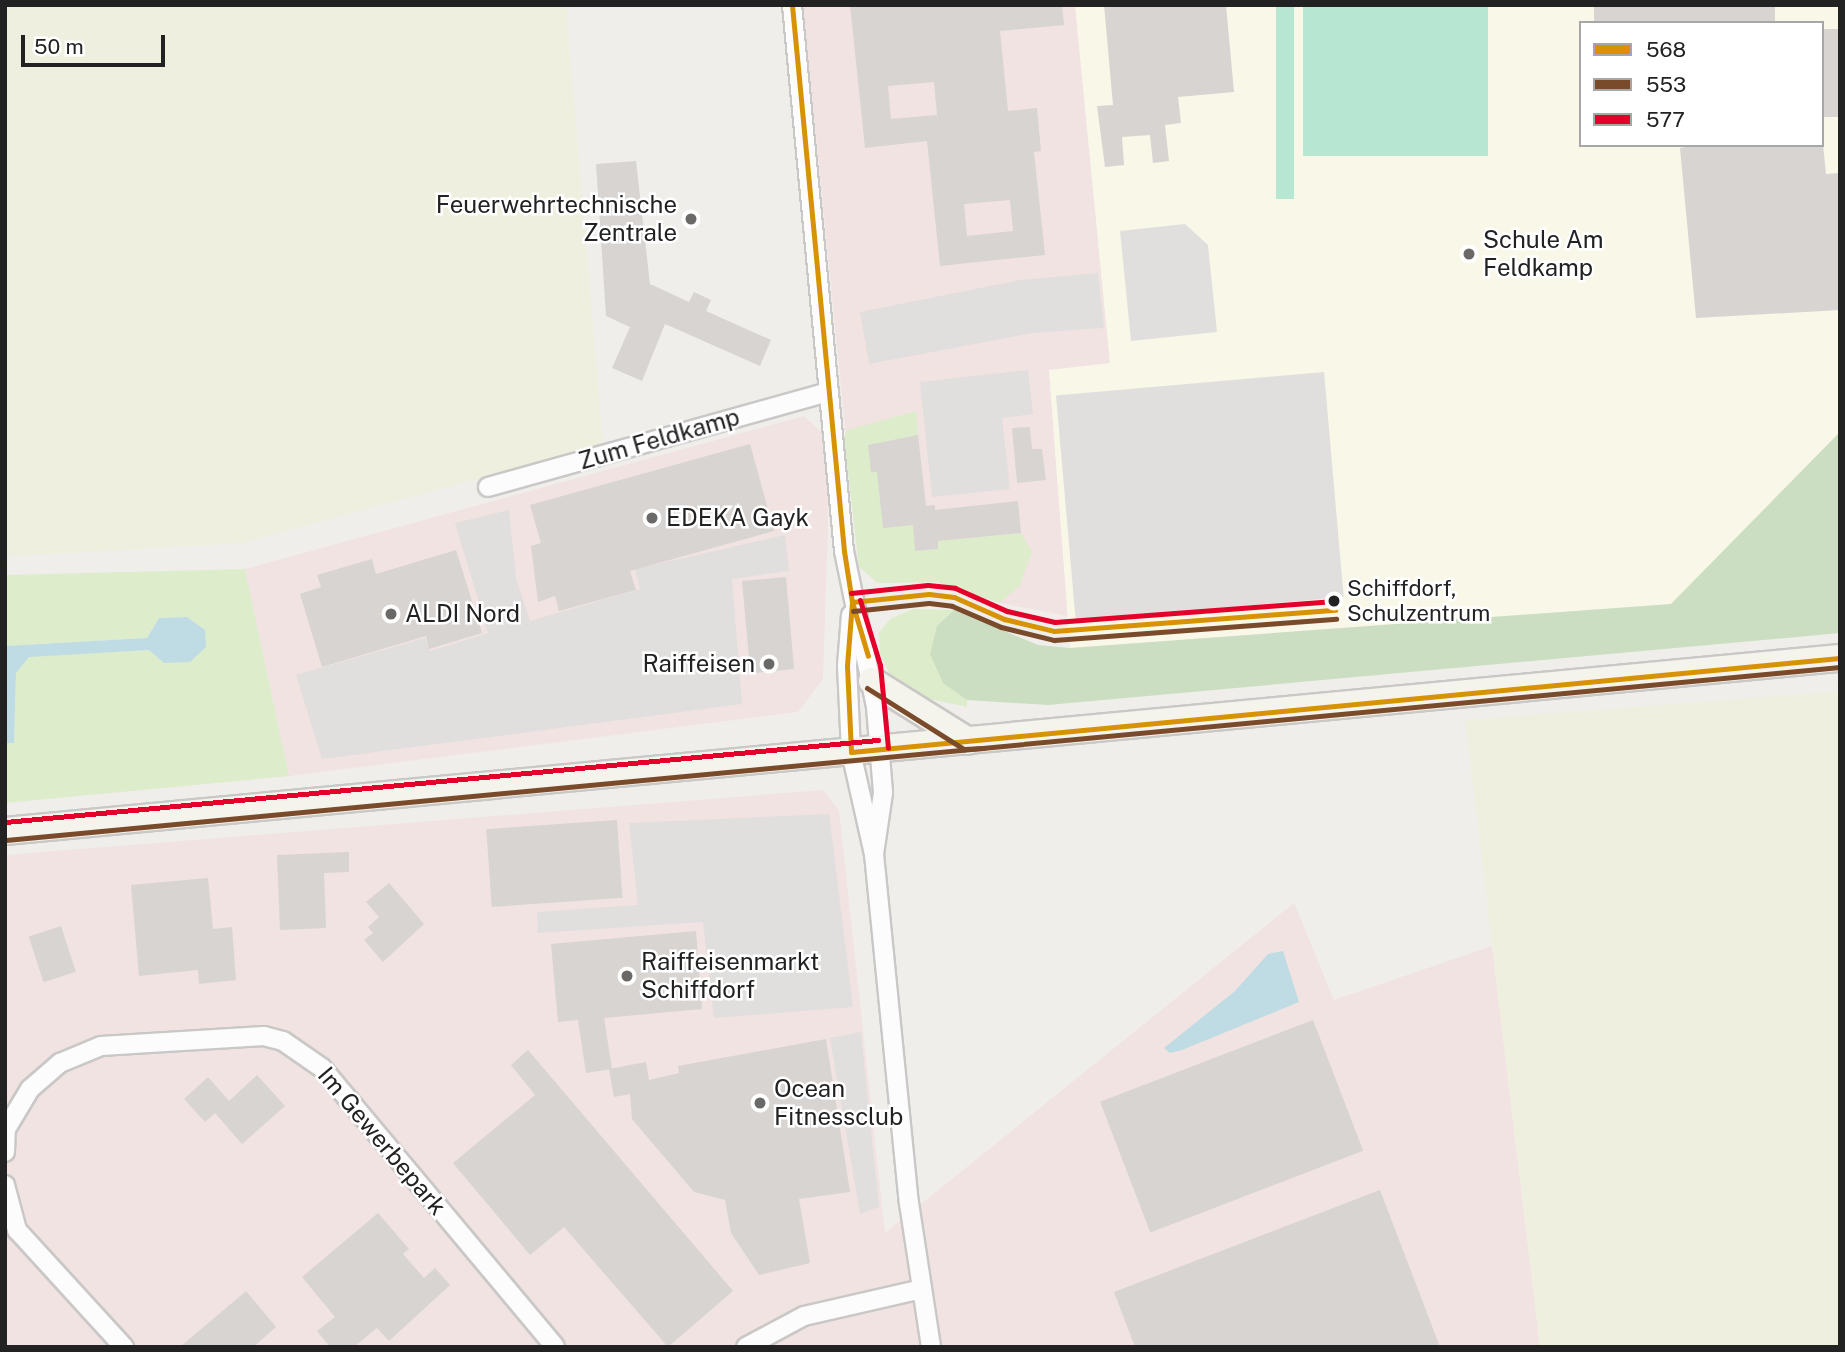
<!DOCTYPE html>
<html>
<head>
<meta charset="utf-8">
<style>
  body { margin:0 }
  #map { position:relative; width:1845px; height:1352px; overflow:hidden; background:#f0eeeb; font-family:"Public Sans",sans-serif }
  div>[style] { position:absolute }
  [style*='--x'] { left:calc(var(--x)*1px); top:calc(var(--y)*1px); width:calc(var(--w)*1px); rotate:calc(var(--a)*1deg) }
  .commercial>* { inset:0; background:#f1e3e1 }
  .education>* { inset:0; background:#f8f7e8 }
  .farmland>* { inset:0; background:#efefdf }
  .grass>* { inset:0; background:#ddeccb }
  .forest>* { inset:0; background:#cbdec1 }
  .pitch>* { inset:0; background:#b7e6d2; transform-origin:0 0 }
  .parking>* { inset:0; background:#e0dfde; transform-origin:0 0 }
  .water>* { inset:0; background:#bfdbe3 }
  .building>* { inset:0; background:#d7d4d2; transform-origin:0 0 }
  .roads { filter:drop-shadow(2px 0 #c9c8c7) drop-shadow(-2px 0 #c9c8c7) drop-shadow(0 2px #c9c8c7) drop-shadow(0 -2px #c9c8c7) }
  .minor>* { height:18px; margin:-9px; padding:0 9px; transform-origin:9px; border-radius:9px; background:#fdfcfc }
  .secondary>* { height:26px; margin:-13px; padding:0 13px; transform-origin:13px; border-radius:13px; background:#f4f4ed }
  .bus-1>* { height:5px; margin:-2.5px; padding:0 2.5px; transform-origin:2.5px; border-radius:2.5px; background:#d79205 }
  .bus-2>* { height:5px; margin:-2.5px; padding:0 2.5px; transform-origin:2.5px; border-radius:2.5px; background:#7a4b2a }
  .bus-3>* { height:5px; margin:-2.5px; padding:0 2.5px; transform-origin:2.5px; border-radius:2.5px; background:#e4002b }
  .dots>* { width:19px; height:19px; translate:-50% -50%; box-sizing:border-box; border:4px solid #fff; border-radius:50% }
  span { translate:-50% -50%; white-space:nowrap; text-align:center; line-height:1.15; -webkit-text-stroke:5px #fff; paint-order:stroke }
  .bus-label { font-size:22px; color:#222 }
  .left { translate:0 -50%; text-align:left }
  .poi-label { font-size:24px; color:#222 }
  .right { translate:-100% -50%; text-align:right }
  .street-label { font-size:24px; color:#222 }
  .frame { position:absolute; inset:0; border:7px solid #222; pointer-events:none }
  .legend { position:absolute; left:1579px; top:21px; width:245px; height:126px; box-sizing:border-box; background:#fff; border:2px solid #a7a7a7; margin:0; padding:9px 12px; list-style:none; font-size:21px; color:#222 }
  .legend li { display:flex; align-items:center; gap:14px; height:35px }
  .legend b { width:35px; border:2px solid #a7a7a7 }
  .scale { position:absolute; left:21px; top:35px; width:144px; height:32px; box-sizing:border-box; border:4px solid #222; border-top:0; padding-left:9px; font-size:21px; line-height:24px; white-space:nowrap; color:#222; -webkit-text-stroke:5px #fff; paint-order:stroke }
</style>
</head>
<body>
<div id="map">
  <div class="commercial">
    <div style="clip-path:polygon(803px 5px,1075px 5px,1110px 364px,1049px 371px,1068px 616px,1000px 603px,937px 582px,878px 583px,859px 567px)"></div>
    <div style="clip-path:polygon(804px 416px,827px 437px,828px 524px,823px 679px,798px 712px,289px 776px,245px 569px)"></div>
    <div style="clip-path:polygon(823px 790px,839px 810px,885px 1233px,1294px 903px,1334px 1000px,1492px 946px,1540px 1347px,5px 1347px,5px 855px)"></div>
  </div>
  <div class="education">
    <div style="clip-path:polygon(evenodd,1075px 5px,1840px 5px,1840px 432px,1671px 604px,1070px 648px,1049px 370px,1110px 363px,1075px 5px,1581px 23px,1822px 23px,1822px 145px,1581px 145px,1581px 23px)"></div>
  </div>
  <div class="farmland">
    <div style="clip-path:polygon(5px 5px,566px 5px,603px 445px,242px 543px,5px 557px)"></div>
    <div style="clip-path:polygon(1840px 691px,1840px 1347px,1540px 1347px,1465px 720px)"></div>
  </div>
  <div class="grass">
    <div style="clip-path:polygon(916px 411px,918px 435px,868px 446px,871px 472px,877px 472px,913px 525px,916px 551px,938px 549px,938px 541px,1021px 533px,1032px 552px,1020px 585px,1000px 603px,937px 582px,878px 583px,859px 567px,844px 438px,847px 430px)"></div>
    <div style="clip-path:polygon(245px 569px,289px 776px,5px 803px,5px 743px,14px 742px,16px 673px,29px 656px,149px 650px,205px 630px,187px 617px,159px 618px,147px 638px,5px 646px,5px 575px)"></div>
    <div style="clip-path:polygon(913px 609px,954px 610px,937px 626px,943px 682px,967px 700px,967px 707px,911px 695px,890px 675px,880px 654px,879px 633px,890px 619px)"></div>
  </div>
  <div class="forest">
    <div style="clip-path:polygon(1840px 432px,1840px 633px,1048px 705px,967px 700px,943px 683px,930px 654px,937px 626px,954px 610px,1038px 645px,1070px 648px,1671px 604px)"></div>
  </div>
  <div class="pitch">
    <div style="left:1276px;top:5px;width:18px;height:194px"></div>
    <div style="left:1303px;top:5px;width:185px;height:151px"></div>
  </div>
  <div class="parking">
    <div style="clip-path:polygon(1185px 224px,1208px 245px,1217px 332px,1131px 341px,1120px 231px)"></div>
    <div style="clip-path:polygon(1098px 273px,1104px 328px,1032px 333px,869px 364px,860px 312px,1020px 280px)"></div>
    <div style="clip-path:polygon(1028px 370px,1033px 414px,1002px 418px,1010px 489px,932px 497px,920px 382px)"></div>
    <div style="left:1324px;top:372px;width:226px;height:269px;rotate:85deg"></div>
    <div style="clip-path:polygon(509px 510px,516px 578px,530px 621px,640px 589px,635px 569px,785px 535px,789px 571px,732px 579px,742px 704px,322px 759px,296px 675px,425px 638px,430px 651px,488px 633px,455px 523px)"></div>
    <div style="clip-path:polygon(829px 814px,853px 1007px,714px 1018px,703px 922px,538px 933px,537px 912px,638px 905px,629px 823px)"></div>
    <div style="clip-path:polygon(861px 1032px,879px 1207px,860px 1214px,830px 1038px)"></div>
  </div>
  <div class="water">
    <div style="clip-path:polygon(187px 617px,205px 630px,206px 647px,190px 662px,164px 663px,149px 650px,29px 657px,16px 673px,14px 743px,5px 743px,5px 646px,147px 638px,159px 618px)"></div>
    <div style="clip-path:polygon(1283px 951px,1299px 1002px,1182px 1050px,1170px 1053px,1164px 1048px,1235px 991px,1268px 954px)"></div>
  </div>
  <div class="building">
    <div style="clip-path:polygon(evenodd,850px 5px,1062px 5px,1064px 25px,1000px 31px,1008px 111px,1037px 108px,1041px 151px,1034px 152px,1045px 255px,940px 266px,927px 141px,865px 148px,850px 5px,934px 82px,937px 115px,891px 119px,888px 86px,934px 82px,850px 5px,1010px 200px,1013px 231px,967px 236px,964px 204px,1010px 200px)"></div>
    <div style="clip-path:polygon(1104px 5px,1226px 5px,1234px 92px,1178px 97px,1181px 123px,1165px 125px,1169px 161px,1153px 163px,1150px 135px,1122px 137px,1124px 165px,1105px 167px,1097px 106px,1113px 105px)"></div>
    <div style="left:1594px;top:5px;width:181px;height:18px"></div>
    <div style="left:1840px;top:29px;width:88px;height:18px;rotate:90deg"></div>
    <div style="clip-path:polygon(1698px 145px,1823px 145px,1826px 174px,1840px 173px,1840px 310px,1696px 318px,1680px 148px)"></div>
    <div style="clip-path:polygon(636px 161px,650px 284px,689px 302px,694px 292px,711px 300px,706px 311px,771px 340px,760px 366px,665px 324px,642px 381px,612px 368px,630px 327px,606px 316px,596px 164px)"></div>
    <div style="clip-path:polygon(1030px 427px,1032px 449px,1042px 449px,1046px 480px,1017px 483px,1012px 428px)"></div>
    <div style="clip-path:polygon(918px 435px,926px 506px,935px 505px,935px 510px,1018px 501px,1021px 533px,938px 541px,938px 549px,915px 551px,913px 525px,883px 528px,877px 472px,871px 472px,868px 445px)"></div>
    <div style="clip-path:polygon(750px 444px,774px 531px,630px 571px,636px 590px,559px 611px,555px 596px,538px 602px,531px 546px,541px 543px,530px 505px)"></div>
    <div style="clip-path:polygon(456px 550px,482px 633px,429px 649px,426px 636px,322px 667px,300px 594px,321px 587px,317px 575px,372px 559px,376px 574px)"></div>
    <div style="clip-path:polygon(786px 577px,794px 669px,745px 674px,744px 658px,749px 658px,742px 581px)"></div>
    <div style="left:617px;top:820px;width:78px;height:131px;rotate:86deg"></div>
    <div style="clip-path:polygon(349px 852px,349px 872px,324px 873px,326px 928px,280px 930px,277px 855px)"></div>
    <div style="clip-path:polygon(208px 878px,213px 929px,232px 927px,236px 980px,199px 984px,198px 970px,139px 976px,131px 885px)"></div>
    <div style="clip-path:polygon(389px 883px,424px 924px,383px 962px,364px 940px,373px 933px,368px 927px,379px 917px,366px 902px)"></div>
    <div style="left:61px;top:926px;width:48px;height:34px;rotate:72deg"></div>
    <div style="clip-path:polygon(696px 931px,702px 1009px,604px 1018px,612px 1069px,586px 1073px,578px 1020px,558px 1022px,551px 944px)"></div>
    <div style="left:1313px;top:1020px;width:140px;height:228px;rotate:69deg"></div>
    <div style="clip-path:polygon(826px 1039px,850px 1192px,799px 1199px,810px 1263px,759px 1275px,731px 1233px,725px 1200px,694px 1192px,632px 1119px,630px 1094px,614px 1097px,609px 1069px,646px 1062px,649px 1080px,679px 1073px,678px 1066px)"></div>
    <div style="clip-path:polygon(528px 1050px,733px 1291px,668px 1347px,564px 1227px,530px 1255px,453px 1163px,535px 1095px,511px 1065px)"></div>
    <div style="clip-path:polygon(257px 1075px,285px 1106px,242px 1144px,215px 1113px,205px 1122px,184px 1099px,208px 1077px,229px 1101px)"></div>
    <div style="clip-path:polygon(1380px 1190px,1440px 1347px,1135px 1347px,1114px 1292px)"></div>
    <div style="clip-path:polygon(378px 1213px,409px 1249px,403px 1254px,424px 1278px,435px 1268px,450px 1285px,389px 1341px,377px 1328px,354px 1347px,330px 1347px,317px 1331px,335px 1317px,302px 1277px)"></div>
    <div style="clip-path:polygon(246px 1291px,276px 1327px,253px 1347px,180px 1347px)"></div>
  </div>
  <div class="roads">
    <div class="minor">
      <div style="--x:792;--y:5;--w:548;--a:84.56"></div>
      <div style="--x:844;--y:551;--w:159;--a:78.4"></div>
      <div style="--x:876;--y:707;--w:86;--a:85.3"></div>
      <div style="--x:883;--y:793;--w:62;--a:98.4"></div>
      <div style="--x:488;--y:487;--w:354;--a:-15.6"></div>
      <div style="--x:851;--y:615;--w:51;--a:94.5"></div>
      <div style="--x:847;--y:666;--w:86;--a:87.3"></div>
      <div style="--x:851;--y:752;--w:105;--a:77.3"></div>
      <div style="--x:874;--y:854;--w:351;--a:84.3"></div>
      <div style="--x:909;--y:1203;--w:146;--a:81.3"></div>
      <div style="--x:5;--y:1152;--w:23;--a:-88"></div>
      <div style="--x:6;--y:1129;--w:47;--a:-59"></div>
      <div style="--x:30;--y:1089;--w:40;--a:-41"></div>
      <div style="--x:60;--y:1063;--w:44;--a:-22.5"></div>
      <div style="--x:101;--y:1046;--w:163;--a:-3.5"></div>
      <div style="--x:264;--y:1036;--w:20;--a:15"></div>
      <div style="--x:283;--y:1041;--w:47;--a:34.7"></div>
      <div style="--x:322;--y:1068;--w:363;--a:50.1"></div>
      <div style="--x:5;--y:1185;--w:47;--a:75.1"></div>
      <div style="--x:17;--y:1230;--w:159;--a:47.6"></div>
      <div style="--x:746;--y:1347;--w:66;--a:-28.1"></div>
      <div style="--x:804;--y:1316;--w:121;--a:-12.9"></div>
    </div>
    <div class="secondary">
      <div style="--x:872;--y:681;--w:113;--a:32"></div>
      <div style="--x:5;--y:831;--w:1843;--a:-5.39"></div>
    </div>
  </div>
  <div class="bus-1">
    <div style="--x:792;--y:5;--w:548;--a:84.56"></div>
    <div style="--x:844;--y:551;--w:52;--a:81.1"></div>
    <div style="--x:852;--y:602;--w:56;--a:73.5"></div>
    <div style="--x:852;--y:602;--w:64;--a:94.5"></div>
    <div style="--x:847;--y:666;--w:86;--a:87.3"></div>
    <div style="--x:851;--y:752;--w:993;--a:-5.43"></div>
    <div style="--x:852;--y:602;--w:77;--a:-5.9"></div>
    <div style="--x:929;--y:594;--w:25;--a:7"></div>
    <div style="--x:954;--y:597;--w:55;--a:23.7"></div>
    <div style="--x:1004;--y:619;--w:51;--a:13.5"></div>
    <div style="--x:1054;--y:631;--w:282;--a:-4.3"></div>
  </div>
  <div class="bus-2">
    <div style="--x:853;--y:611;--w:76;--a:-6"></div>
    <div style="--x:929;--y:603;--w:23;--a:7"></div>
    <div style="--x:952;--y:606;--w:53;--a:23.2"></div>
    <div style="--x:1001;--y:627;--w:55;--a:13.8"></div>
    <div style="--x:1054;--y:640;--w:283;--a:-4.3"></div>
    <div style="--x:867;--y:688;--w:115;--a:32.2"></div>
    <div style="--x:964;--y:749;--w:20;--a:-3"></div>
    <div style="--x:6;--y:840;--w:1842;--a:-5.39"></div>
  </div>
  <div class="bus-3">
    <div style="--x:851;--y:593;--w:77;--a:-5.9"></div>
    <div style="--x:928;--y:585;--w:27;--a:6"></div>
    <div style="--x:955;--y:588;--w:57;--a:23.9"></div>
    <div style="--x:1007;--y:611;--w:49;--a:12.9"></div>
    <div style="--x:1055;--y:622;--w:280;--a:-4.3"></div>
    <div style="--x:860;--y:600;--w:68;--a:72.9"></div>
    <div style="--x:880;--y:665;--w:83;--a:84.5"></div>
    <div style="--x:5;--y:822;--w:877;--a:-5.37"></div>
  </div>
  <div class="dots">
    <div style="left:691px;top:219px;background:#6a6968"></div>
    <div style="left:1469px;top:254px;background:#6a6968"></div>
    <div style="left:652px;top:518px;background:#6a6968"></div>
    <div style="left:1334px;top:601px;background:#222"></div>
    <div style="left:391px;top:614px;background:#6a6968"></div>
    <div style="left:769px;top:664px;background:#6a6968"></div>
    <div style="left:627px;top:976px;background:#6a6968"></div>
    <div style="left:760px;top:1103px;background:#6a6968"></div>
  </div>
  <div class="bus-label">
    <span class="left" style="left:1347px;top:601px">Schiffdorf,<br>Schulzentrum</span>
  </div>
  <div class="poi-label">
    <span class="right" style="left:677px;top:219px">Feuerwehrtechnische<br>Zentrale</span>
    <span class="left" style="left:1483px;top:254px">Schule Am<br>Feldkamp</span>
    <span class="left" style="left:666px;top:518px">EDEKA Gayk</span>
    <span class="left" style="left:405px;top:614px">ALDI Nord</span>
    <span class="right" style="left:755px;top:664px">Raiffeisen</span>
    <span class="left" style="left:641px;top:976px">Raiffeisenmarkt<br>Schiffdorf</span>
    <span class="left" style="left:774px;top:1103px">Ocean<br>Fitnessclub</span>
  </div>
  <div class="street-label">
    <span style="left:659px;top:439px;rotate:-16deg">Zum Feldkamp</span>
    <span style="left:382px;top:1141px;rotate:50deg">Im Gewerbepark</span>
  </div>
  <div class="frame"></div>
  <ul class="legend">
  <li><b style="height:9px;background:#d79205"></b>568</li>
  <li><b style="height:9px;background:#7a4b2a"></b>553</li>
  <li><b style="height:9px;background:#e4002b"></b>577</li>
  </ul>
  <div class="scale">50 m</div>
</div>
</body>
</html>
